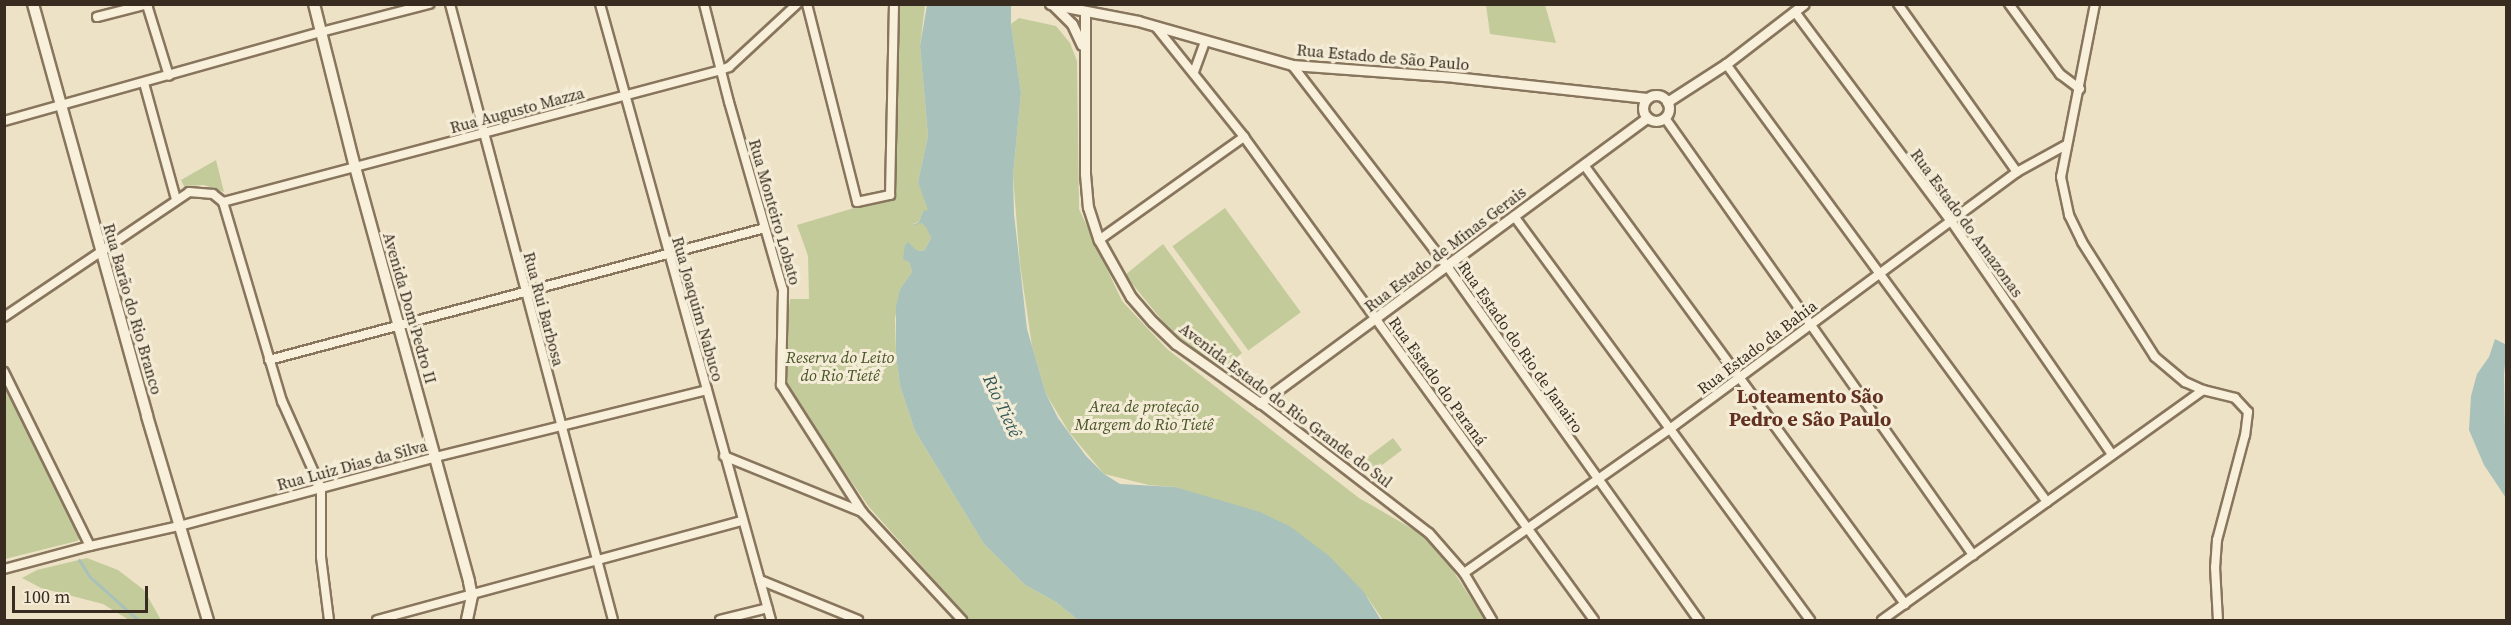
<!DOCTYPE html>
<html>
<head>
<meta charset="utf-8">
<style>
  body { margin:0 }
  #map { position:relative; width:2511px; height:625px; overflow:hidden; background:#ede2c6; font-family:"Source Serif 4",serif }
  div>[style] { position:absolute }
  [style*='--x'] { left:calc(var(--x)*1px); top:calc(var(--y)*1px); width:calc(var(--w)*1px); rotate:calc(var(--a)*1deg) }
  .green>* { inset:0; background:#c3cb9b; transform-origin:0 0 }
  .water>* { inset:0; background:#a8c1ba }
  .stream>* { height:3px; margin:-1.5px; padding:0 1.5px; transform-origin:1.5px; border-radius:1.5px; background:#a8c1ba }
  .roads { filter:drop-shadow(2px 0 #88755d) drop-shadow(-2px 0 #88755d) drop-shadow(0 2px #88755d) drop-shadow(0 -2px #88755d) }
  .minor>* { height:8px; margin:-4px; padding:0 4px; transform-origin:4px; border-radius:4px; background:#f8f0da }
  .tertiary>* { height:9px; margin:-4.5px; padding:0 4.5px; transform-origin:4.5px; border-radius:4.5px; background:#f8f0da }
  .tertiary>.ring { margin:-4.5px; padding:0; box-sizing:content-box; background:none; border:9px solid #f8f0da; border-radius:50% }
  .secondary>* { height:10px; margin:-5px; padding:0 5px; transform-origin:5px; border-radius:5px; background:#f8f0da }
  span { translate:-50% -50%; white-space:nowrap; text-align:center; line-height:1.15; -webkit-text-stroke:6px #f4ecd6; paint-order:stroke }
  .street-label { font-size:16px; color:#382c20 }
  .park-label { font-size:16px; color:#475427; font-style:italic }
  .water-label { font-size:18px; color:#305756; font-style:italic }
  .quarter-label { font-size:20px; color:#633121; font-weight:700 }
  .frame { position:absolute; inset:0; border:6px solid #382c20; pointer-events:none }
  .scale { position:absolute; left:12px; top:586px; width:136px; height:27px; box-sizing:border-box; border:3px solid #382c20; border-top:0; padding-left:8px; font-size:18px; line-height:21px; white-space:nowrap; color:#382c20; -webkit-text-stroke:4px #f4ecd6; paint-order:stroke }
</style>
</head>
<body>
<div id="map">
  <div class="green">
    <div style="clip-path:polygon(891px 5px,925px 5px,920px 46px,928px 136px,918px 182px,928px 206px,928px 211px,923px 211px,919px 222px,912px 224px,921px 223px,927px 227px,931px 238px,924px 251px,916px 250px,909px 262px,912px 272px,900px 289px,895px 319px,896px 355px,900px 386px,915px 431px,984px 544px,1025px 585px,1056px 602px,1078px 620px,970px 620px,869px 507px,789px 392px,782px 374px,790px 299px,809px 299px,808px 256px,797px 225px,891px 197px)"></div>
    <div style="clip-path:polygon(1486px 5px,1545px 5px,1556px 43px,1490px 34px)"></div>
    <div style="clip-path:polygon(1019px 18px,1056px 26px,1070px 43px,1077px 61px,1079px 209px,1122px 301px,1167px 349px,1359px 498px,1425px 536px,1448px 563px,1485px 620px,1383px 620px,1367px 597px,1280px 522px,1175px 487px,1149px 485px,1104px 474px,1069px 432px,1046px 394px,1032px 346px,1020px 264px,1013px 176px,1021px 93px,1011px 24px)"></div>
    <div style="clip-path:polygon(216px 160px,224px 192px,204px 185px,184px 186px,181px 180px)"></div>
    <div style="left:1225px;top:208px;width:129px;height:65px;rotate:54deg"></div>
    <div style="clip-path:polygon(1163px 244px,1242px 353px,1222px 370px,1169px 329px,1125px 275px)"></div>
    <div style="clip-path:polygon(5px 383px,81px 537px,77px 541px,5px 559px)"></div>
    <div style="left:1393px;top:438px;width:15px;height:34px;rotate:53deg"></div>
    <div style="clip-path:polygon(87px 558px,118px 570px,144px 590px,161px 620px,129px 620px,103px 604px,41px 588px,22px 578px,37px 570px)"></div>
  </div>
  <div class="water">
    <div style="clip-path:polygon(927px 5px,1011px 5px,1011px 24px,1021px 93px,1013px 176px,1014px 214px,1027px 329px,1046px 394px,1058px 418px,1086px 456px,1104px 474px,1120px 484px,1175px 487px,1260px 512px,1291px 527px,1329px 556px,1363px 591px,1381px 620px,1078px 620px,1056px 602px,1025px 585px,984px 544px,915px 431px,900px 386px,896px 355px,896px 307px,900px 289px,912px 272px,909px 262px,903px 259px,905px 245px,908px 242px,916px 250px,924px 251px,931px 238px,926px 227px,921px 223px,912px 226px,919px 222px,923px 211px,928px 210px,918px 182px,928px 136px,920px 46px)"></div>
    <div style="clip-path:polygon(2495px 339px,2505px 344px,2506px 353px,2504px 374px,2506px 498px,2484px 465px,2469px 430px,2471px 396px,2477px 374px,2489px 357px)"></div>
  </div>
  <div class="stream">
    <div style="--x:79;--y:560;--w:20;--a:57"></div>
    <div style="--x:90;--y:577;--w:64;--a:41.9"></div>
  </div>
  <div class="roads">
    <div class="minor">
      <div style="--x:450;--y:4;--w:637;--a:75.18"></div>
      <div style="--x:600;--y:4;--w:639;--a:74.49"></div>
      <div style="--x:704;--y:4;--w:101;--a:75.7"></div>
      <div style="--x:729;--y:102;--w:196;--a:74"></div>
      <div style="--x:783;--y:290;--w:95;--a:91.2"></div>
      <div style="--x:781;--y:385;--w:152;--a:57.4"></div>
      <div style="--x:863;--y:513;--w:146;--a:47.2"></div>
      <div style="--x:807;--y:4;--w:204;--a:75.8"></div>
      <div style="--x:857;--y:202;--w:34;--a:-12"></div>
      <div style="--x:890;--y:195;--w:191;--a:-88.8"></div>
      <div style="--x:1898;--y:4;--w:206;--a:54.7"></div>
      <div style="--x:2009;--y:4;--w:87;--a:53.9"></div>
      <div style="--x:2060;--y:74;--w:25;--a:37"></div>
      <div style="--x:2095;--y:4;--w:176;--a:101.1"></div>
      <div style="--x:2061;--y:177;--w:39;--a:78"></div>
      <div style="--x:2069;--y:215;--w:30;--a:64"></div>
      <div style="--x:2082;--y:242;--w:136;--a:57.6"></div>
      <div style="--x:2155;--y:357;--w:39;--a:40"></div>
      <div style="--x:2185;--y:382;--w:20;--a:24"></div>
      <div style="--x:2203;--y:390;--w:33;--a:14"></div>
      <div style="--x:2235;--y:398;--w:19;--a:47"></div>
      <div style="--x:2248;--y:412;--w:23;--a:97"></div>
      <div style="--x:2245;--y:435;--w:109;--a:104.9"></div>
      <div style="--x:2217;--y:540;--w:27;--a:94"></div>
      <div style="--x:2215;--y:567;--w:53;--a:86.8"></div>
      <div style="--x:147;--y:5;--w:74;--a:72.8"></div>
      <div style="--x:1795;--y:12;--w:261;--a:53.3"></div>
      <div style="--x:1951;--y:221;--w:283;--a:55.4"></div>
      <div style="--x:97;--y:17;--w:53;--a:-14.3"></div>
      <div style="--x:1156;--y:27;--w:141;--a:51.3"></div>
      <div style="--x:1244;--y:137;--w:596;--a:54.07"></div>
      <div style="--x:1726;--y:64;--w:543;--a:53.76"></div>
      <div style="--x:1292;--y:65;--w:254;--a:52.4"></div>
      <div style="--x:1447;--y:266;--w:435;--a:54.6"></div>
      <div style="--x:1194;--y:72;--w:32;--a:-70"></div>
      <div style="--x:144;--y:83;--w:120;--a:74.6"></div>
      <div style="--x:1665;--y:118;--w:535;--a:54.82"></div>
      <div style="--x:4;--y:121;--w:329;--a:-15.7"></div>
      <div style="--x:321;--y:32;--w:112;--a:-14.5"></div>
      <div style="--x:1584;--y:165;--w:544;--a:53.83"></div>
      <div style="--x:223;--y:202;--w:515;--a:-14.85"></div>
      <div style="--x:721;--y:70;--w:9;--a:-21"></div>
      <div style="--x:729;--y:67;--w:93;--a:-42.8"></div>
      <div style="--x:223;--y:202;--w:208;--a:73.5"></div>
      <div style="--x:282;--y:401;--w:95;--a:65.9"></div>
      <div style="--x:321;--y:488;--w:69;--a:90"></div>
      <div style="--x:321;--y:557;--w:64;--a:82.8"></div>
      <div style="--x:1514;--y:216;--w:501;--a:53.77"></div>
      <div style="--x:1099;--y:240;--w:178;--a:-35.4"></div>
      <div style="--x:4;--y:317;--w:223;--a:-34"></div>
      <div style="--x:189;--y:192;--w:24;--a:5"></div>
      <div style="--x:213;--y:194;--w:13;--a:39"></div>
      <div style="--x:269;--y:360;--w:513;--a:-14.9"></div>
      <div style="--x:4;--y:372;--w:194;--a:63.7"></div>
      <div style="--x:1260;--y:403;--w:213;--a:37.6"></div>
      <div style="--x:1429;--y:533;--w:53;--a:48.8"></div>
      <div style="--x:1464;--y:573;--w:55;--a:59.2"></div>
      <div style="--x:724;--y:456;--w:149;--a:22.1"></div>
      <div style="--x:4;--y:569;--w:89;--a:-15"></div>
      <div style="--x:90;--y:546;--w:91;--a:-12.7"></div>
      <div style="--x:179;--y:526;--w:266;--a:-15"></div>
      <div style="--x:436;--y:457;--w:279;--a:-13.9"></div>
      <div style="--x:1464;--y:573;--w:253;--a:-35"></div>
      <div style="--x:1671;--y:428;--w:430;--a:-36.5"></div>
      <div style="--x:2017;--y:172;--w:56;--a:-28.9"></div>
      <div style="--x:760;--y:580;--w:106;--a:22.2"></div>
      <div style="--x:377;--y:620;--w:378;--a:-15.2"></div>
      <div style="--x:720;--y:620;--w:49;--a:-14"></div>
      <div style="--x:1882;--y:620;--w:395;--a:-35.6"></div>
    </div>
    <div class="tertiary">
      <div style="--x:1050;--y:4;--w:90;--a:10.9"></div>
      <div style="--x:1138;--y:21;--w:160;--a:15.9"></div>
      <div style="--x:1292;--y:65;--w:162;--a:4.2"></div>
      <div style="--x:1454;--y:77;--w:194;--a:6.2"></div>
      <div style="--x:1054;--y:6;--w:25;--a:45"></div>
      <div style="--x:1072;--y:24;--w:23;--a:65"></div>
      <div style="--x:1085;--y:12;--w:162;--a:90"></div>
      <div style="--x:1085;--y:174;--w:33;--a:85"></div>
      <div style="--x:1088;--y:207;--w:35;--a:72"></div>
      <div style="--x:1099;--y:240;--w:65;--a:60.7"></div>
      <div style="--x:1131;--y:297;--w:33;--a:49"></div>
      <div style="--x:1153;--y:322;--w:32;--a:44"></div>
      <div style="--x:1176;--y:344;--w:103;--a:35.1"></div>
      <div style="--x:1260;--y:403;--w:481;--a:-36.4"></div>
      <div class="ring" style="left:1643px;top:95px;width:17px;height:17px"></div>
      <div style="--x:1667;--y:102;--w:70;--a:-32.8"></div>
      <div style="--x:1726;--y:64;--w:98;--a:-37.6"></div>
    </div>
    <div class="secondary">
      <div style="--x:33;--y:4;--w:427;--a:74.5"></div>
      <div style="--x:147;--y:416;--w:213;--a:73.4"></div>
      <div style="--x:314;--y:4;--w:168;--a:75.9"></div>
      <div style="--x:355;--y:167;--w:430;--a:74.6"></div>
      <div style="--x:469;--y:582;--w:14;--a:78"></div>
      <div style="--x:472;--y:596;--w:25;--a:102"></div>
    </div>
  </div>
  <div class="street-label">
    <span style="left:1383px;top:57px;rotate:5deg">Rua Estado de São Paulo</span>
    <span style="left:517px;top:110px;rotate:-15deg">Rua Augusto Mazza</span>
    <span style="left:775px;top:212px;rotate:74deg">Rua Monteiro Lobato</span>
    <span style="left:1967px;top:223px;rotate:54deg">Rua Estado do Amazonas</span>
    <span style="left:1445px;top:249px;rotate:-37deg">Rua Estado de Minas Gerais</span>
    <span style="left:410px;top:308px;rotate:74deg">Avenida Dom Pedro II</span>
    <span style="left:133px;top:309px;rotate:74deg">Rua Barão do Rio Branco</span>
    <span style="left:544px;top:309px;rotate:75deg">Rua Rui Barbosa</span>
    <span style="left:698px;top:309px;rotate:74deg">Rua Joaquim Nabuco</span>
    <span style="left:1521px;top:347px;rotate:55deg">Rua Estado do Rio de Janairo</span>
    <span style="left:1757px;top:347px;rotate:-37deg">Rua Estado da Bahia</span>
    <span style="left:1438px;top:381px;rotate:54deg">Rua Estado do Paraná</span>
    <span style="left:1286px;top:405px;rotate:37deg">Avenida Estado do Rio Grande do Sul</span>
    <span style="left:352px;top:465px;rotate:-15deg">Rua Luiz Dias da Silva</span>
  </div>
  <div class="park-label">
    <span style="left:840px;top:366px">Reserva do Leito<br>do Rio Tietê</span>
    <span style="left:1144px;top:415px">Area de proteção<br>Margem do Rio Tietê</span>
  </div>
  <div class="water-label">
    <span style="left:1002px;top:406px;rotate:65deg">Rio Tietê</span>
  </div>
  <div class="quarter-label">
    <span style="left:1810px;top:408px">Loteamento São<br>Pedro e São Paulo</span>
  </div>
  <div class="frame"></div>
  <div class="scale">100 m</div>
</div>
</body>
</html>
